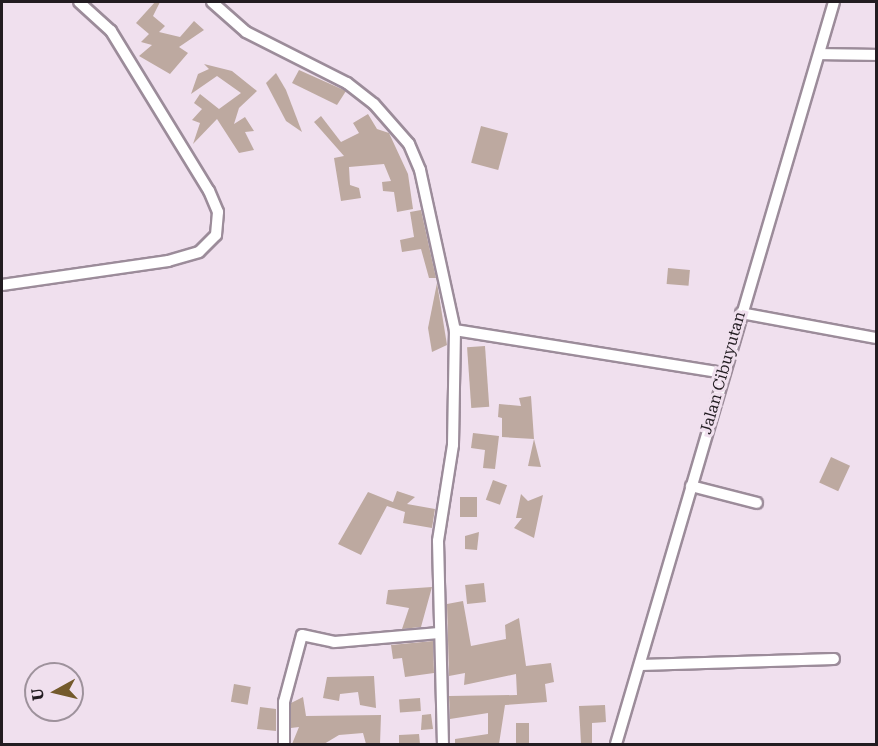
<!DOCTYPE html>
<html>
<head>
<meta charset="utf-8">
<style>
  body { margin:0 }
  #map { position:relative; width:878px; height:746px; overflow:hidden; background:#f0e0ee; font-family:"Roboto Serif",serif }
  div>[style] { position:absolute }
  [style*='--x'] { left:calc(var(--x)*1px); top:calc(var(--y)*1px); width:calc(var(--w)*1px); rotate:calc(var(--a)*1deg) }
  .building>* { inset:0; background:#bda9a0; transform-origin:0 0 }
  .roads { filter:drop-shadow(2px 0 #9c8c9a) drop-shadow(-2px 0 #9c8c9a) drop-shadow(0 2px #9c8c9a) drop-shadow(0 -2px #9c8c9a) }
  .minor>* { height:10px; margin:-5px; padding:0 5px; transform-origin:5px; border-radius:5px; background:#fff }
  span { translate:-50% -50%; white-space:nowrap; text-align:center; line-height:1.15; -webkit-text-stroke:6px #f0e0ee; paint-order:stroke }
  .street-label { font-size:16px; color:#221c21 }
  .frame { position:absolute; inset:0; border:3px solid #221c21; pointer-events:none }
  .north { position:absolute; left:24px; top:662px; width:60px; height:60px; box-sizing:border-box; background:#f0e0ee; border:2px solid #9e929c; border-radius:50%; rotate:262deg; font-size:16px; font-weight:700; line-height:24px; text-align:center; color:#221c21 }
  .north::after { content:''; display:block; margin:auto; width:21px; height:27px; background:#745a2c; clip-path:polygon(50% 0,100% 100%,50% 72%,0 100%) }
</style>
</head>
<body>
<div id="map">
  <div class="building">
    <div style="clip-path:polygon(155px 2px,160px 2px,153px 16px,165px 26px,159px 32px,180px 37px,194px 21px,204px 30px,179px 47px,188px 53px,170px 74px,139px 56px,152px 45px,141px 42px,149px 34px,136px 23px)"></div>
    <div style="clip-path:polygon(204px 64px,232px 71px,257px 91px,239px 108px,234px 124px,245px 117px,254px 131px,245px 132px,254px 150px,239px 153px,217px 119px,193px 144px,200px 123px,192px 120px,202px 109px,194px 103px,200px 94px,219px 109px,241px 93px,217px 76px,191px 94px,198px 74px,209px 69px)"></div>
    <div style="clip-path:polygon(299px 70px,346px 91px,337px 105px,292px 83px)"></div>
    <div style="clip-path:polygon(276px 73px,286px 90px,302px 132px,286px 121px,266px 83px)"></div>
    <div style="clip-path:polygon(368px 114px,377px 129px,389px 133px,408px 174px,413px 209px,397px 212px,394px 192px,383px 191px,382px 182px,391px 181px,384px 164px,349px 167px,350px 185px,359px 188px,361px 198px,341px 201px,334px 158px,344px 156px,314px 122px,321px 116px,341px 142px,359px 133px,353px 123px)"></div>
    <div style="left:481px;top:126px;width:28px;height:38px;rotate:15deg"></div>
    <div style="clip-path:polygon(421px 210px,436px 278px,429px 278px,421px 249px,402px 252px,400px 240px,414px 237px,410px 212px)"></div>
    <div style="left:668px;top:268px;width:22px;height:16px;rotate:5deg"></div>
    <div style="clip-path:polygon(437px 283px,447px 345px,432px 352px,428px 328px)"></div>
    <div style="left:485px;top:346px;width:61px;height:18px;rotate:86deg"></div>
    <div style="clip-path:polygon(531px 396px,534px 439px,541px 467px,528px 466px,534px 439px,502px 437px,502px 418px,498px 417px,499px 404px,521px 406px,519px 398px)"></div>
    <div style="clip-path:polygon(473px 433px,499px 436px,495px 469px,483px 468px,485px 450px,471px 448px)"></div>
    <div style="left:831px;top:457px;width:21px;height:28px;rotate:25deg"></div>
    <div style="left:493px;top:480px;width:15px;height:21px;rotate:20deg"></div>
    <div style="clip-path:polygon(397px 491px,415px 497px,407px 504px,435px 509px,432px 528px,403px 523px,405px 512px,387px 506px,361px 555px,338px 544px,368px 492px,393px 502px)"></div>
    <div style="clip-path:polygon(521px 494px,528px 501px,543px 495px,534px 538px,514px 528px,522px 518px,516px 518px)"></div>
    <div style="left:460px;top:497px;width:17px;height:20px"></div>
    <div style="clip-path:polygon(479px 532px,477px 550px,465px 549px,465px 536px)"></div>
    <div style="left:484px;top:583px;width:19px;height:19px;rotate:84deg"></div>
    <div style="clip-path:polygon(432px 587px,421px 627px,402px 629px,409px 608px,386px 604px,388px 590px)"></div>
    <div style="clip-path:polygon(463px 601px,471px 646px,506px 639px,505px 625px,519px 618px,526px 666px,551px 663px,554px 682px,545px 684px,547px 702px,505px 705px,499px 744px,455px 744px,455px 739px,488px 734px,488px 713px,450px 719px,449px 696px,517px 695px,516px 674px,464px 685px,465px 673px,449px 676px,447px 604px)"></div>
    <div style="clip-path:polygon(433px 641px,434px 673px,405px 677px,402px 658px,393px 659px,391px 645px)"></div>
    <div style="clip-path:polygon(374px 676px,376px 708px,360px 705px,358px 692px,340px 694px,339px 701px,323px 698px,327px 677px)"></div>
    <div style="left:234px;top:684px;width:17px;height:18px;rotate:10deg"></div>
    <div style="clip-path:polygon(303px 697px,306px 716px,381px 715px,380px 744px,366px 744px,363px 733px,339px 735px,324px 744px,292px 744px,299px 727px,291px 728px,291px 703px)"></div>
    <div style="left:420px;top:698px;width:13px;height:21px;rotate:86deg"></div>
    <div style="clip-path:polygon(605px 705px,606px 722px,592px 723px,592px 744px,581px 744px,579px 706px)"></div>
    <div style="clip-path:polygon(260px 707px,276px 709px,276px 731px,257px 729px)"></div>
    <div style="clip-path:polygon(431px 714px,433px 729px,421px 730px,422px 715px)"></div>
    <div style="left:516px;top:723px;width:13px;height:21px"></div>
    <div style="clip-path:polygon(419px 734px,420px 744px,399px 744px,399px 735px)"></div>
  </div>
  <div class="roads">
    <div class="minor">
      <div style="--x:212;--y:2;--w:45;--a:41.4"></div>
      <div style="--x:246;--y:32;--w:113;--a:26.8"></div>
      <div style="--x:347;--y:83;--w:34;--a:38"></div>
      <div style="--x:374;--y:104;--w:53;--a:48.8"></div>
      <div style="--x:409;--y:144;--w:28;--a:67"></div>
      <div style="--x:420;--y:170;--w:164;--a:77.7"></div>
      <div style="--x:455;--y:330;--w:115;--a:91"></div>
      <div style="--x:453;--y:445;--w:97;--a:98.9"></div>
      <div style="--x:438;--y:541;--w:203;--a:88.6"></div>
      <div style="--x:820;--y:54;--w:56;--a:1"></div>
      <div style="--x:2;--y:285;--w:168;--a:-8.2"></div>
      <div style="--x:168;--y:261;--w:32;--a:-16"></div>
      <div style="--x:199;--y:252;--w:24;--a:-45"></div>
      <div style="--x:216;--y:235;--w:23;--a:-85"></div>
      <div style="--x:218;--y:212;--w:23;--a:-113"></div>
      <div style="--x:209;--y:191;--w:188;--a:-121.5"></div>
      <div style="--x:111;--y:31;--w:43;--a:-137.8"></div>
      <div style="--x:741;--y:313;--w:137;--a:10.5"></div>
      <div style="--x:455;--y:330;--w:271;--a:9.1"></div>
      <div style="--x:691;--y:486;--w:68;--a:14.4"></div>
      <div style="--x:641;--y:665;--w:193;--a:-1.8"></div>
      <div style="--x:284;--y:744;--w:42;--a:-90"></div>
      <div style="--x:284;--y:702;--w:69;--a:-75"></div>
      <div style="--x:302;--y:635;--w:33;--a:12"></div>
      <div style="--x:334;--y:642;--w:106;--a:-4.9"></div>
      <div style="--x:616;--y:744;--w:773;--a:-73.63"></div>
    </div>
  </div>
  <div class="street-label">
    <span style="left:723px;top:373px;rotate:-74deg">Jalan Cibuyutan</span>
  </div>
  <div class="frame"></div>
  <div class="north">U</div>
</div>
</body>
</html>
